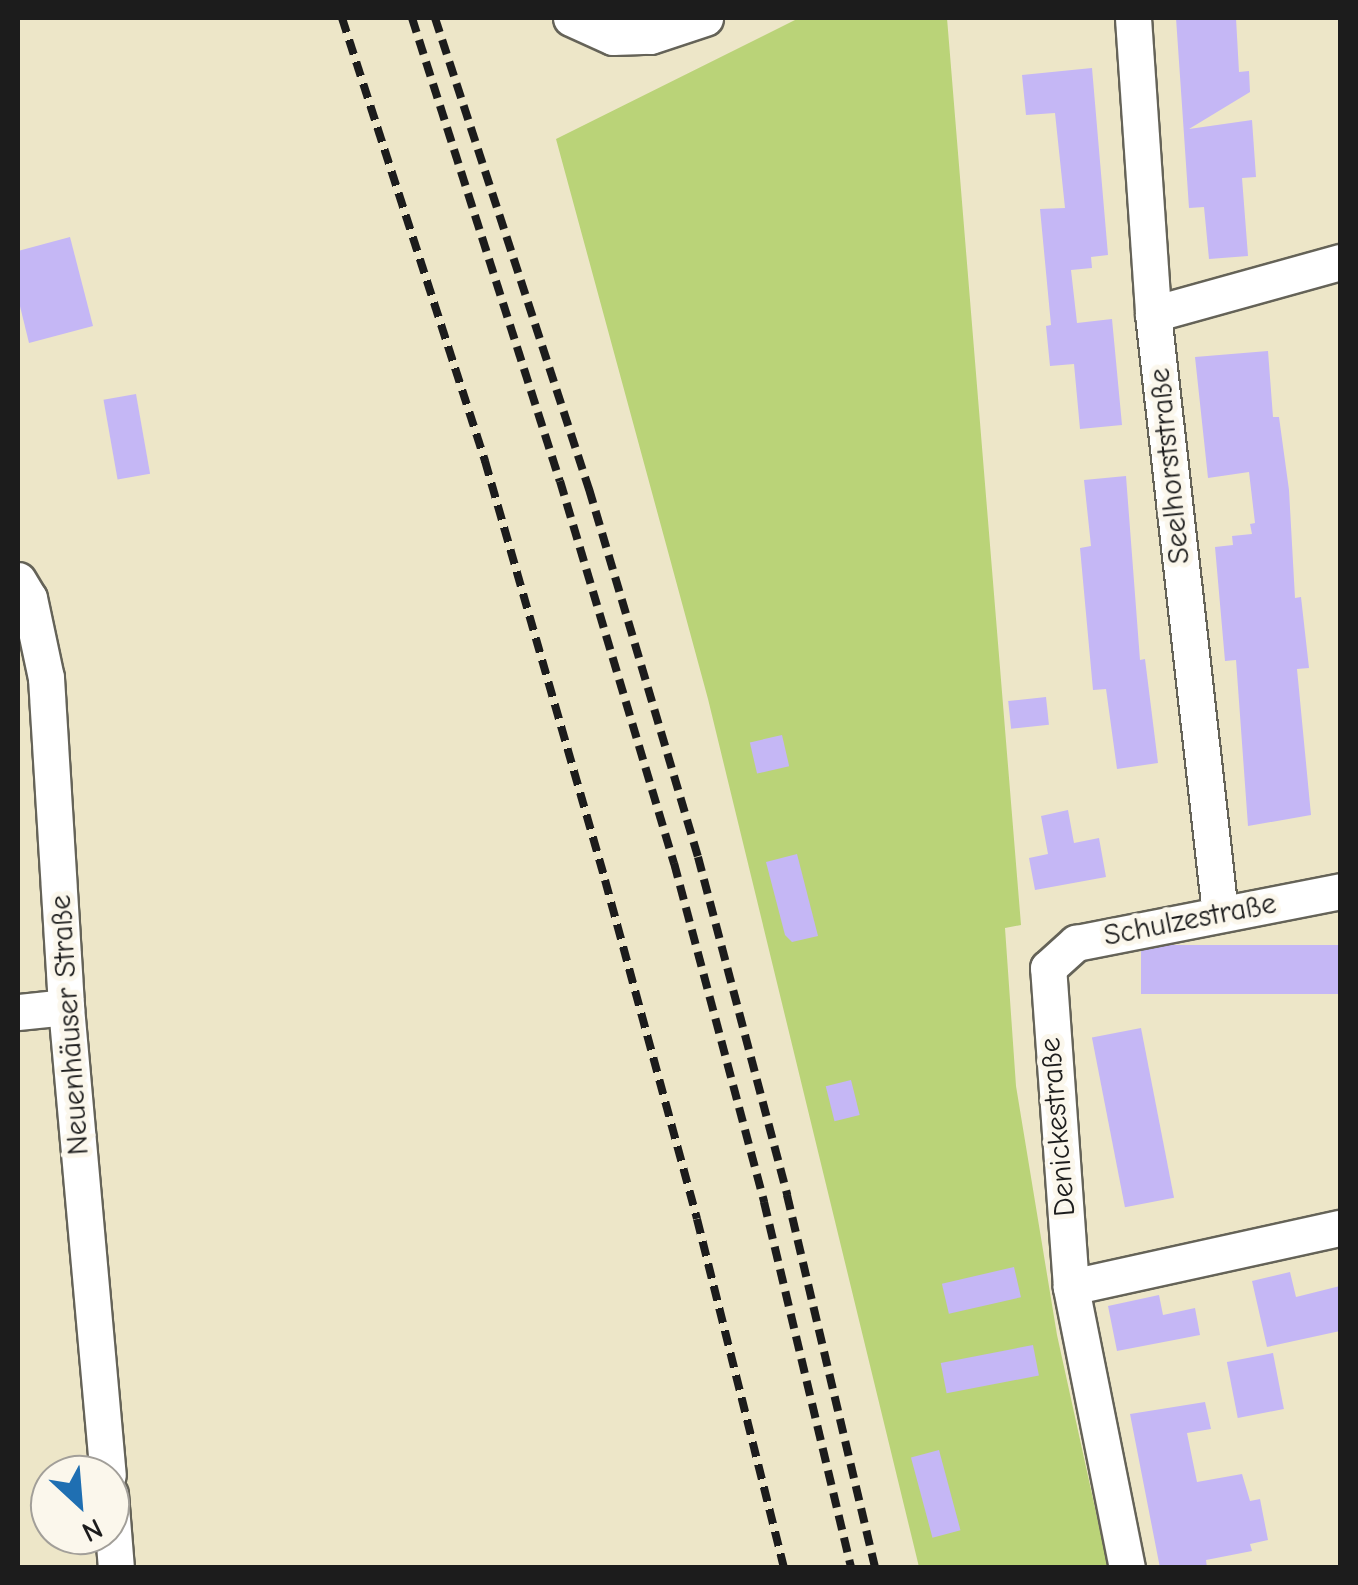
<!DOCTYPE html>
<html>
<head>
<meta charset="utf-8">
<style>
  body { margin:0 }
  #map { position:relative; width:1358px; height:1585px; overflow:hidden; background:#ede6c8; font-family:"Comic Neue",sans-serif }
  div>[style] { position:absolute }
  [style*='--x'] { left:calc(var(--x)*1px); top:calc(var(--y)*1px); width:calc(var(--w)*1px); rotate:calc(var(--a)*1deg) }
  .green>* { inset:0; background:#bad378 }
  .building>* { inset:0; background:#c5b7f5; transform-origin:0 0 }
  .roads { filter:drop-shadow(2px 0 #656358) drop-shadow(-2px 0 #656358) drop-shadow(0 2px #656358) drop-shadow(0 -2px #656358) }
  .minor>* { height:35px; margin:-17.5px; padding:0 17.5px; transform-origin:17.5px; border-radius:17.5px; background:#fff }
  .rail>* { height:8px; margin-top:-4px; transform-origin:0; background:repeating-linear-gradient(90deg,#1c1c1c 0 15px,transparent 0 23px) }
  span { translate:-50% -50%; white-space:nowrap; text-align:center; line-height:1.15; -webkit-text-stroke:10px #fbf7ec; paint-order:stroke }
  .street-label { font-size:30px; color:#1c1c1c }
  .frame { position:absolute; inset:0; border:20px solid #1c1c1c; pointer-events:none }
  .north { position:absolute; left:30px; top:1455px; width:100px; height:100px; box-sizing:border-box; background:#fbf7ec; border:2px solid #a29f99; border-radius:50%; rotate:154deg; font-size:28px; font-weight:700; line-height:40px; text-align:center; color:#1c1c1c }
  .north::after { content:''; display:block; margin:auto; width:35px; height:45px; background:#1f6fb2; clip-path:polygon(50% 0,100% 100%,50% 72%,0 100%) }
</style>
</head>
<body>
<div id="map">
  <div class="green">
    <div style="clip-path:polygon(799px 18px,947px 18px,1021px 925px,1005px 928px,1016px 1086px,1057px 1335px,1108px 1567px,919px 1567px,708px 699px,556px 139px)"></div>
  </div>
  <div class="building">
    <div style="clip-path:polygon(1176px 18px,1236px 18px,1239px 72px,1249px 71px,1250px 92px,1189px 129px,1252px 120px,1256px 177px,1242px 178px,1248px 256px,1209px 259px,1204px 207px,1189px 208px)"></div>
    <div style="clip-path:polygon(1092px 68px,1108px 255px,1091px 257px,1092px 268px,1071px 270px,1077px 323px,1112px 319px,1122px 425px,1080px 429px,1074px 364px,1050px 366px,1046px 326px,1051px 325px,1040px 209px,1065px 208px,1055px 113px,1026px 115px,1022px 75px)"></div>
    <div style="clip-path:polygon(70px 237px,93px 326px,29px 343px,18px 298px,18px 251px)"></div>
    <div style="clip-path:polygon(1268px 351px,1273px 417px,1279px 417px,1289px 490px,1295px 598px,1301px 597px,1309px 668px,1297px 669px,1311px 815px,1248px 826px,1236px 660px,1225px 661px,1215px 547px,1233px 545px,1232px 536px,1252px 534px,1250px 524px,1255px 523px,1249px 472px,1208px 478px,1195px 357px)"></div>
    <div style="left:136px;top:394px;width:81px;height:33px;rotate:80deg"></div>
    <div style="clip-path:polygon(1126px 476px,1140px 660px,1145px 659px,1158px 763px,1117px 769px,1106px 689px,1093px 690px,1080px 548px,1091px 546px,1084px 480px)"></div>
    <div style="left:1046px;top:697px;width:28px;height:38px;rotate:84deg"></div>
    <div style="left:782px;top:735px;width:32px;height:33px;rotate:77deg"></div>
    <div style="clip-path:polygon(1068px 810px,1074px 843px,1099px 838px,1106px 877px,1035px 890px,1029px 858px,1048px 854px,1041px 816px)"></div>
    <div style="clip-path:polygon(797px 854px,818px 936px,792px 942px,785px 935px,766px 862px)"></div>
    <div style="left:1340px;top:945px;width:49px;height:199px;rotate:90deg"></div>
    <div style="left:1141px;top:1028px;width:173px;height:50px;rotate:79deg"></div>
    <div style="left:851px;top:1080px;width:36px;height:26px;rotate:76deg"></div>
    <div style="left:1014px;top:1267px;width:31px;height:74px;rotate:77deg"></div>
    <div style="clip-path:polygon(1290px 1272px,1296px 1297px,1340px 1286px,1340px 1331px,1267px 1347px,1252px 1281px)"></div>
    <div style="clip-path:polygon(1159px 1295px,1163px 1315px,1195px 1308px,1200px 1335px,1117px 1351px,1108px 1306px)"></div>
    <div style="left:1033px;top:1345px;width:31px;height:94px;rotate:79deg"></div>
    <div style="left:1273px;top:1353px;width:57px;height:47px;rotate:79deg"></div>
    <div style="clip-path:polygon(1205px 1402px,1211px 1429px,1187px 1433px,1197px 1482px,1242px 1474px,1250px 1501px,1260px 1499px,1268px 1540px,1250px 1544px,1252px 1551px,1206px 1560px,1207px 1568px,1160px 1568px,1130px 1414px)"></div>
    <div style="left:939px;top:1450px;width:83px;height:29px;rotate:75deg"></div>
  </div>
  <div class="roads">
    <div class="minor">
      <div style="--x:571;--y:18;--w:46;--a:24.3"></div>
      <div style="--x:613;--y:37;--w:37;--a:-2"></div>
      <div style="--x:650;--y:36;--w:58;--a:-18.1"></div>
      <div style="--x:1133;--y:18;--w:297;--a:86.1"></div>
      <div style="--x:1153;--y:314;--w:603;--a:83.62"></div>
      <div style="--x:1153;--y:314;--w:194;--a:-15.5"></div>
      <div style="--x:18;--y:580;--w:21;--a:59"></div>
      <div style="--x:29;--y:598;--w:82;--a:78"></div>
      <div style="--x:46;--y:678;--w:330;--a:86.5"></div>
      <div style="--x:66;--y:1007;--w:470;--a:84.9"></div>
      <div style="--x:18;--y:1012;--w:48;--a:-5.9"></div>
      <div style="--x:1071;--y:1287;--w:275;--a:-12.4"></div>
      <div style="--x:110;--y:1494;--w:74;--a:85.4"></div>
      <div style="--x:1127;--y:1568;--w:287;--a:-101.3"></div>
      <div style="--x:1071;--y:1287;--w:320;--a:-94.1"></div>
      <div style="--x:1048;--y:968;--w:38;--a:-42"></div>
      <div style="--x:1076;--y:943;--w:269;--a:-11.1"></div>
    </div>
  </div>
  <div class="rail">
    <div style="--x:342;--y:18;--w:466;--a:72.1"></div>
    <div style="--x:485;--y:461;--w:436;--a:74"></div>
    <div style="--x:605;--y:880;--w:351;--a:74.8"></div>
    <div style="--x:697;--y:1219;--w:360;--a:76"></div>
    <div style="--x:412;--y:18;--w:486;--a:72.3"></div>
    <div style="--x:560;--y:481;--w:399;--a:73.4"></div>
    <div style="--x:674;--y:863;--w:351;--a:75.1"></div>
    <div style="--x:764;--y:1202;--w:376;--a:76.6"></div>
    <div style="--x:435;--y:18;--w:496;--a:71.9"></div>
    <div style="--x:589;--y:489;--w:384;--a:73.5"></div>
    <div style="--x:698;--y:857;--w:350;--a:75.2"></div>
    <div style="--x:787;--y:1195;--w:383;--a:76.7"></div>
  </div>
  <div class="street-label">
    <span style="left:1170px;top:466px;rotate:-96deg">Seelhorststraße</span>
    <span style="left:1190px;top:920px;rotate:-11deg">Schulzestraße</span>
    <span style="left:70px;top:1025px;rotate:-94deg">Neuenhäuser Straße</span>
    <span style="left:1058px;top:1127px;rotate:-95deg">Denickestraße</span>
  </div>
  <div class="frame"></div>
  <div class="north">N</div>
</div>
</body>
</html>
